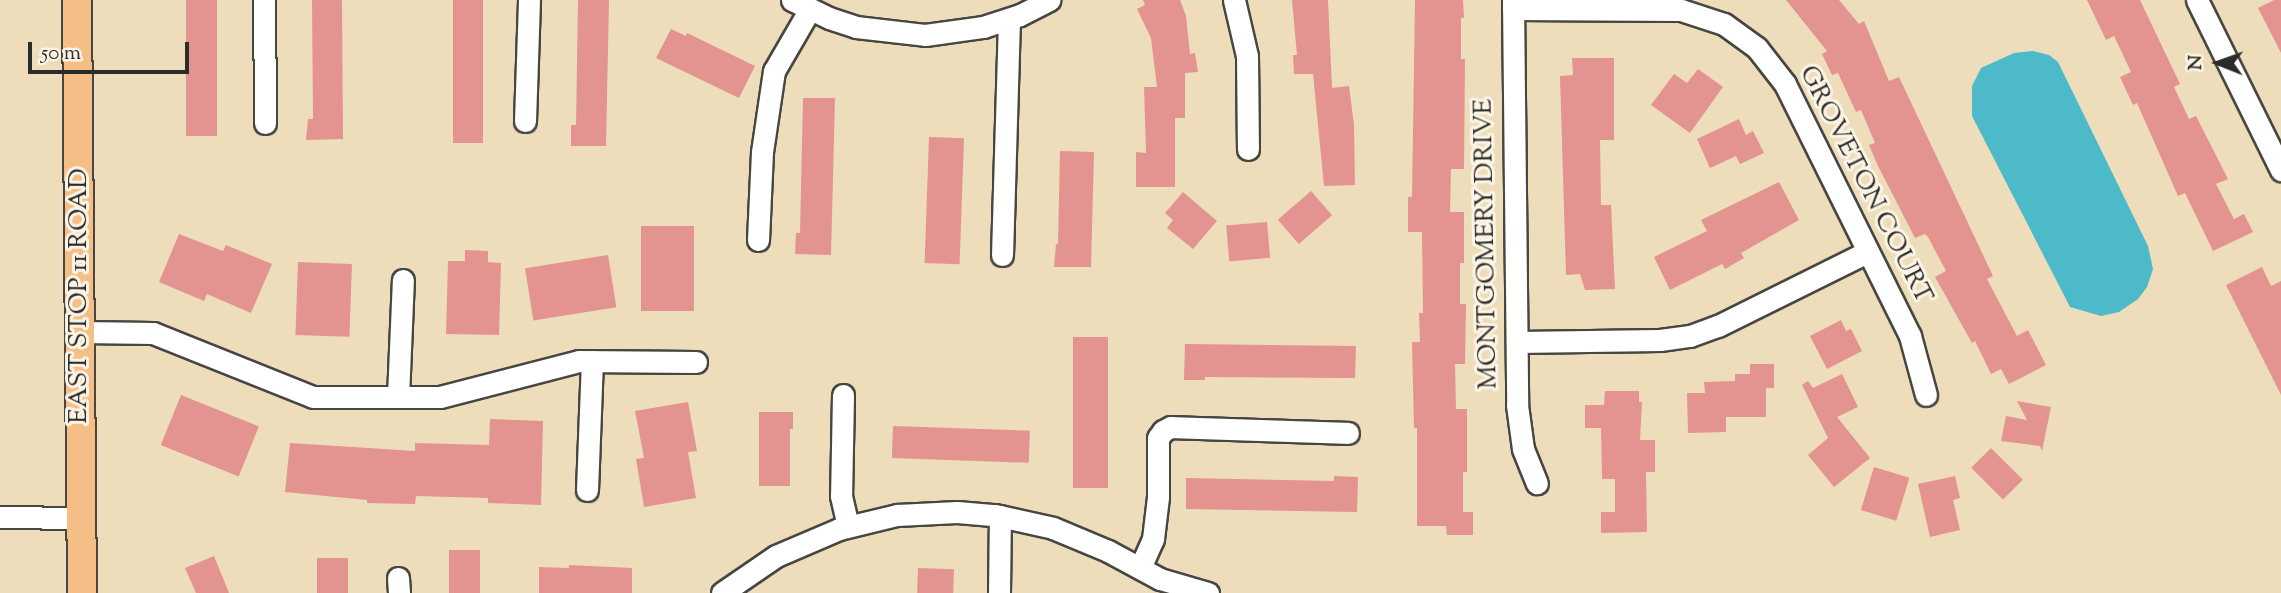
<!DOCTYPE html>
<html>
<head>
<meta charset="utf-8">
<style>
  body { margin:0 }
  #map { position:relative; width:2281px; height:593px; overflow:hidden; background:#edb; font-family:"Sorts Mill Goudy",serif }
  div>[style] { position:absolute }
  [style*='--x'] { left:calc(var(--x)*1px); top:calc(var(--y)*1px); width:calc(var(--w)*1px); rotate:calc(var(--a)*1deg) }
  .water>* { inset:0; background:#4dbac9 }
  .building>* { inset:0; background:#e39390; transform-origin:0 0 }
  .roads { filter:drop-shadow(2px 0 #484641) drop-shadow(-2px 0 #484641) drop-shadow(0 2px #484641) drop-shadow(0 -2px #484641) }
  .minor>* { height:21px; margin:-10.5px; padding:0 10.5px; transform-origin:10.5px; border-radius:10.5px; background:#fff }
  .major>* { height:28px; margin:-14px; padding:0 14px; transform-origin:14px; border-radius:14px; background:#f5be86 }
  span { translate:-50% -50%; white-space:nowrap; text-align:center; line-height:1.15; -webkit-text-stroke:6px #fcf5e5; paint-order:stroke }
  .street-label { font-size:26px; color:#2b2b2b }
  .north { position:absolute; left:2183px; top:28px; width:70px; height:70px; -webkit-text-stroke:5px #fcf5e5; paint-order:stroke; rotate:271deg; font-size:19px; font-weight:700; line-height:28px; text-align:center; color:#2b2b2b }
  .north::after { content:''; display:block; margin:auto; width:24px; height:32px; background:#2b2b2b; clip-path:polygon(50% 0,100% 100%,50% 72%,0 100%) }
  .scale { position:absolute; left:28px; top:42px; width:161px; height:32px; box-sizing:border-box; border:4px solid #2b2b2b; border-top:0; padding-left:9px; font-size:21px; line-height:24px; white-space:nowrap; color:#2b2b2b; -webkit-text-stroke:5px #fcf5e5; paint-order:stroke }
</style>
</head>
<body>
<div id="map">
  <div class="water">
    <div style="clip-path:polygon(2033px 51px,2049px 55px,2058px 62px,2148px 246px,2153px 269px,2147px 287px,2138px 299px,2119px 312px,2101px 316px,2070px 307px,1972px 116px,1972px 86px,1981px 68px,2014px 53px)"></div>
  </div>
  <div class="building">
    <div style="left:186px;top:0;width:31px;height:136px"></div>
    <div style="clip-path:polygon(312px 0,342px 0,343px 139px,306px 140px,308px 119px,313px 119px)"></div>
    <div style="left:453px;top:0;width:30px;height:143px"></div>
    <div style="clip-path:polygon(578px 0,609px 0,606px 146px,571px 146px,571px 125px,576px 125px)"></div>
    <div style="clip-path:polygon(1143px 0,1180px 0,1186px 16px,1190px 54px,1195px 53px,1198px 72px,1185px 73px,1185px 118px,1175px 118px,1175px 187px,1136px 187px,1136px 152px,1146px 153px,1144px 87px,1157px 87px,1151px 38px,1137px 9px,1145px 5px)"></div>
    <div style="clip-path:polygon(1292px 0,1328px 0,1332px 88px,1349px 86px,1354px 125px,1355px 185px,1324px 186px,1313px 74px,1294px 74px,1293px 55px,1297px 55px)"></div>
    <div style="clip-path:polygon(1415px 0,1463px 0,1464px 18px,1461px 18px,1461px 59px,1465px 59px,1464px 169px,1451px 169px,1450px 212px,1464px 212px,1464px 263px,1460px 263px,1460px 304px,1466px 304px,1465px 364px,1455px 364px,1456px 409px,1467px 409px,1467px 472px,1463px 472px,1463px 512px,1473px 512px,1473px 535px,1447px 535px,1446px 526px,1417px 526px,1417px 428px,1414px 428px,1412px 342px,1420px 342px,1419px 313px,1423px 313px,1422px 232px,1408px 232px,1408px 197px,1412px 197px)"></div>
    <div style="clip-path:polygon(1786px 0,1839px 0,1859px 24px,1864px 21px,1889px 81px,1899px 77px,1993px 276px,1987px 279px,2017px 336px,2028px 330px,2046px 365px,2009px 384px,2001px 369px,1991px 374px,1975px 341px,1972px 343px,1935px 277px,1946px 271px,1928px 237px,1925px 234px,1915px 238px,1878px 166px,1869px 145px,1875px 143px,1861px 110px,1856px 112px,1838px 73px,1832px 75px,1822px 54px,1827px 51px)"></div>
    <div style="clip-path:polygon(2087px 0,2140px 0,2180px 84px,2174px 87px,2189px 119px,2196px 116px,2228px 179px,2216px 184px,2234px 219px,2244px 214px,2253px 232px,2213px 251px,2185px 193px,2178px 196px,2137px 103px,2133px 105px,2120px 77px,2131px 72px,2114px 36px,2106px 40px)"></div>
    <div style="clip-path:polygon(2274px 0,2281px 0,2281px 53px,2258px 8px)"></div>
    <div style="clip-path:polygon(671px 29px,686px 36px,687px 33px,755px 66px,739px 98px,656px 58px)"></div>
    <div style="clip-path:polygon(1572px 58px,1614px 58px,1614px 140px,1600px 140px,1601px 205px,1611px 205px,1615px 289px,1585px 290px,1580px 274px,1566px 275px,1560px 76px,1573px 75px)"></div>
    <div style="clip-path:polygon(1698px 69px,1723px 87px,1690px 133px,1651px 105px,1674px 74px,1687px 83px)"></div>
    <div style="clip-path:polygon(803px 98px,835px 98px,831px 255px,795px 254px,796px 233px,800px 233px)"></div>
    <div style="clip-path:polygon(1739px 119px,1746px 135px,1753px 131px,1764px 153px,1740px 164px,1736px 156px,1710px 168px,1697px 139px)"></div>
    <div style="left:929px;top:137px;width:35px;height:126px;rotate:2deg"></div>
    <div style="clip-path:polygon(1060px 151px,1094px 152px,1091px 267px,1054px 267px,1056px 244px,1058px 244px)"></div>
    <div style="clip-path:polygon(1779px 182px,1799px 220px,1741px 253px,1744px 258px,1725px 269px,1722px 264px,1670px 290px,1654px 257px,1707px 231px,1701px 220px)"></div>
    <div style="left:1311px;top:191px;width:32px;height:44px;rotate:49deg"></div>
    <div style="clip-path:polygon(1183px 192px,1217px 221px,1193px 249px,1167px 228px,1173px 220px,1165px 213px)"></div>
    <div style="left:1267px;top:222px;width:36px;height:41px;rotate:85deg"></div>
    <div style="left:641px;top:226px;width:53px;height:85px"></div>
    <div style="clip-path:polygon(179px 234px,223px 251px,226px 245px,272px 264px,251px 313px,207px 294px,204px 301px,159px 282px)"></div>
    <div style="clip-path:polygon(465px 250px,488px 251px,488px 262px,501px 263px,499px 335px,446px 334px,448px 261px,465px 261px)"></div>
    <div style="left:608px;top:255px;width:53px;height:84px;rotate:81deg"></div>
    <div style="left:298px;top:262px;width:54px;height:73px;rotate:2deg"></div>
    <div style="clip-path:polygon(2262px 267px,2271px 286px,2281px 281px,2281px 395px,2226px 285px)"></div>
    <div style="clip-path:polygon(1841px 320px,1846px 331px,1851px 329px,1862px 351px,1827px 369px,1810px 336px)"></div>
    <div style="left:1073px;top:337px;width:35px;height:151px"></div>
    <div style="clip-path:polygon(1185px 344px,1356px 346px,1355px 378px,1205px 377px,1205px 380px,1184px 380px)"></div>
    <div style="clip-path:polygon(1750px 364px,1774px 364px,1774px 388px,1766px 388px,1766px 417px,1726px 417px,1726px 432px,1688px 433px,1687px 393px,1705px 393px,1704px 382px,1735px 381px,1735px 374px,1750px 374px)"></div>
    <div style="clip-path:polygon(1842px 374px,1858px 407px,1837px 417px,1870px 458px,1834px 487px,1808px 455px,1828px 438px,1802px 385px,1808px 381px,1813px 388px)"></div>
    <div style="clip-path:polygon(1605px 391px,1639px 391px,1639px 402px,1642px 402px,1640px 440px,1655px 440px,1655px 472px,1646px 472px,1647px 532px,1601px 533px,1601px 512px,1615px 512px,1615px 479px,1602px 479px,1601px 428px,1585px 428px,1585px 405px,1604px 405px)"></div>
    <div style="left:181px;top:395px;width:84px;height:54px;rotate:22deg"></div>
    <div style="clip-path:polygon(2017px 401px,2051px 407px,2042px 451px,2040px 446px,2001px 441px,2006px 416px,2027px 420px)"></div>
    <div style="clip-path:polygon(688px 402px,697px 451px,688px 452px,696px 498px,644px 507px,636px 459px,644px 458px,635px 411px)"></div>
    <div style="clip-path:polygon(759px 412px,793px 412px,793px 429px,790px 429px,790px 486px,759px 486px)"></div>
    <div style="clip-path:polygon(490px 419px,543px 421px,541px 505px,488px 503px,488px 498px,416px 496px,415px 504px,367px 503px,367px 500px,285px 492px,290px 443px,415px 451px,415px 443px,489px 445px)"></div>
    <div style="left:893px;top:426px;width:137px;height:32px;rotate:2deg"></div>
    <div style="left:1991px;top:448px;width:45px;height:28px;rotate:45deg"></div>
    <div style="left:1874px;top:467px;width:37px;height:45px;rotate:17deg"></div>
    <div style="clip-path:polygon(1334px 476px,1358px 477px,1357px 512px,1186px 509px,1186px 478px,1334px 481px)"></div>
    <div style="clip-path:polygon(1955px 476px,1960px 498px,1953px 500px,1960px 530px,1930px 537px,1918px 484px)"></div>
    <div style="left:449px;top:550px;width:31px;height:43px"></div>
    <div style="clip-path:polygon(214px 556px,229px 593px,196px 593px,185px 568px)"></div>
    <div style="left:317px;top:558px;width:31px;height:35px"></div>
    <div style="clip-path:polygon(569px 565px,632px 568px,632px 593px,539px 593px,539px 567px,569px 568px)"></div>
    <div style="left:918px;top:568px;width:36px;height:25px;rotate:2deg"></div>
  </div>
  <div class="roads">
    <div class="minor">
      <div style="--x:264;--y:0;--w:123;--a:89.5"></div>
      <div style="--x:792;--y:0;--w:41;--a:25.9"></div>
      <div style="--x:829;--y:18;--w:28;--a:18"></div>
      <div style="--x:856;--y:27;--w:69;--a:6.6"></div>
      <div style="--x:925;--y:35;--w:59;--a:-7.9"></div>
      <div style="--x:983;--y:27;--w:39;--a:-18"></div>
      <div style="--x:1020;--y:15;--w:33;--a:-27"></div>
      <div style="--x:1234;--y:0;--w:57;--a:76.9"></div>
      <div style="--x:1247;--y:56;--w:93;--a:89.4"></div>
      <div style="--x:1513;--y:0;--w:405;--a:89.4"></div>
      <div style="--x:1517;--y:405;--w:44;--a:82.2"></div>
      <div style="--x:1523;--y:449;--w:37;--a:68"></div>
      <div style="--x:2197;--y:0;--w:190;--a:63.7"></div>
      <div style="--x:1513;--y:9;--w:168;--a:0.3"></div>
      <div style="--x:1681;--y:10;--w:45;--a:18"></div>
      <div style="--x:1724;--y:24;--w:41;--a:36"></div>
      <div style="--x:1757;--y:48;--w:46;--a:52.1"></div>
      <div style="--x:1785;--y:84;--w:281;--a:63.6"></div>
      <div style="--x:1910;--y:336;--w:61;--a:74.8"></div>
      <div style="--x:525;--y:121;--w:121;--a:-88.1"></div>
      <div style="--x:758;--y:240;--w:88;--a:-87.4"></div>
      <div style="--x:762;--y:152;--w:82;--a:-81.6"></div>
      <div style="--x:774;--y:71;--w:72;--a:-59.9"></div>
      <div style="--x:1002;--y:255;--w:236;--a:-88.3"></div>
      <div style="--x:80;--y:332;--w:73;--a:0.8"></div>
      <div style="--x:153;--y:333;--w:172;--a:21.8"></div>
      <div style="--x:313;--y:397;--w:127;--a:0"></div>
      <div style="--x:440;--y:397;--w:144;--a:-14.5"></div>
      <div style="--x:579;--y:361;--w:117;--a:0.5"></div>
      <div style="--x:1517;--y:342;--w:143;--a:-0.8"></div>
      <div style="--x:1660;--y:340;--w:30;--a:-8"></div>
      <div style="--x:1690;--y:336;--w:30;--a:-20"></div>
      <div style="--x:1718;--y:326;--w:166;--a:-26.4"></div>
      <div style="--x:843;--y:395;--w:101;--a:91.1"></div>
      <div style="--x:841;--y:496;--w:31;--a:77"></div>
      <div style="--x:398;--y:397;--w:117;--a:-87.6"></div>
      <div style="--x:587;--y:490;--w:129;--a:-87.8"></div>
      <div style="--x:0;--y:517;--w:82;--a:0.7"></div>
      <div style="--x:1140;--y:568;--w:32;--a:-66"></div>
      <div style="--x:1153;--y:539;--w:42;--a:-83.2"></div>
      <div style="--x:1158;--y:497;--w:59;--a:-90"></div>
      <div style="--x:1158;--y:438;--w:9;--a:-54"></div>
      <div style="--x:1163;--y:431;--w:9;--a:-27"></div>
      <div style="--x:1171;--y:427;--w:177;--a:1.9"></div>
      <div style="--x:398;--y:578;--w:15;--a:86"></div>
      <div style="--x:722;--y:593;--w:65;--a:-34.4"></div>
      <div style="--x:776;--y:556;--w:69;--a:-23.2"></div>
      <div style="--x:839;--y:529;--w:60;--a:-13.6"></div>
      <div style="--x:897;--y:515;--w:60;--a:-2.9"></div>
      <div style="--x:957;--y:512;--w:38;--a:5"></div>
      <div style="--x:995;--y:515;--w:59;--a:12.6"></div>
      <div style="--x:1053;--y:528;--w:60;--a:22.7"></div>
      <div style="--x:1108;--y:551;--w:59;--a:28.3"></div>
      <div style="--x:1160;--y:579;--w:50;--a:16.3"></div>
      <div style="--x:999;--y:593;--w:77;--a:-89.3"></div>
    </div>
    <div class="major">
      <div style="--x:77;--y:0;--w:593;--a:89.52"></div>
    </div>
  </div>
  <div class="street-label">
    <span style="left:1865px;top:185px;rotate:63deg">GROVETON COURT</span>
    <span style="left:1487px;top:244px;rotate:-91deg">MONTGOMERY DRIVE</span>
    <span style="left:80px;top:296px;rotate:-90deg">EAST STOP 11 ROAD</span>
  </div>
  <div class="north">N</div>
  <div class="scale">50 m</div>
</div>
</body>
</html>
